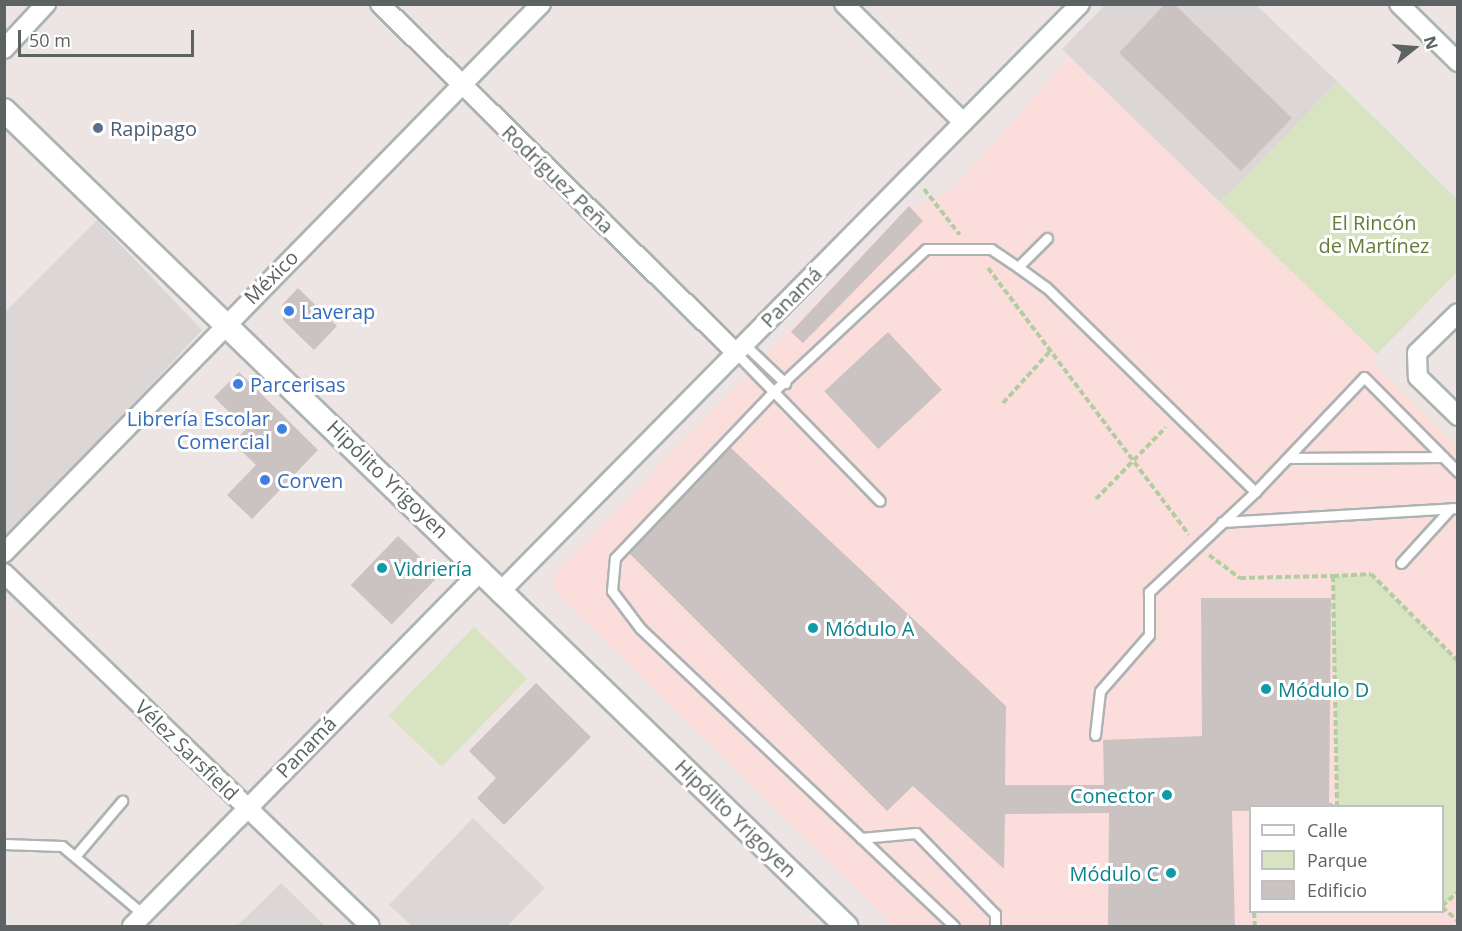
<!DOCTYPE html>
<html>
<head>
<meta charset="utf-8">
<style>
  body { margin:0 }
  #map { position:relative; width:1462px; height:931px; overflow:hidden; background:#ede5e4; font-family:"Open Sans",sans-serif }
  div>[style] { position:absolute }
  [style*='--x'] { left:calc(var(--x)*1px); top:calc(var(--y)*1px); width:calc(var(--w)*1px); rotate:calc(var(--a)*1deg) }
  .commercial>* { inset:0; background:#fbdedb }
  .industrial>* { inset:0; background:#dcd6d6 }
  .green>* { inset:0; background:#d8e3c2; transform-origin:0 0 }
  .building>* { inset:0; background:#cbc2c2; transform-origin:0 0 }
  .path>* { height:4px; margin-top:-2px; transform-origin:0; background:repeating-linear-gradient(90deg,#b3cda2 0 6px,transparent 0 9px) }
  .roads { filter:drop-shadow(2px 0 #adb3b3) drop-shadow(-2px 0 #adb3b3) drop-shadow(0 2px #adb3b3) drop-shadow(0 -2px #adb3b3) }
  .service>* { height:9px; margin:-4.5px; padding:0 4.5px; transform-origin:4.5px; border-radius:4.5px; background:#fff }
  .minor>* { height:18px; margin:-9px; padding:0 9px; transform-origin:9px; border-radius:9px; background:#fff }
  .tertiary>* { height:22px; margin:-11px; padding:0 11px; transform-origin:11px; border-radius:11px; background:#fff }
  .dots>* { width:16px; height:16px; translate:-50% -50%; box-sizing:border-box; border:3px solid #fff; border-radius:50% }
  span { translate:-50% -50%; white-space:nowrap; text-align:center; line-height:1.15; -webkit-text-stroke:6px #fff; paint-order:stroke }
  .service-label { font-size:20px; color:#4e5e75 }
  .left { translate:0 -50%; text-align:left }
  .street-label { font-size:20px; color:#5c6362 }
  .park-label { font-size:20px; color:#647d39 }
  .shop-label { font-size:20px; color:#366cbe }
  .right { translate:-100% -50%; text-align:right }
  .culture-label { font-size:20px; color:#0d838f }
  .frame { position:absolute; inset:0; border:6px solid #5c6362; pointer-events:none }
  .legend { position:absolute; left:1249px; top:805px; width:195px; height:108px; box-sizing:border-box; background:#fff; border:2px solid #bec1c0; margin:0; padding:8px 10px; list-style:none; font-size:18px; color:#5c6362 }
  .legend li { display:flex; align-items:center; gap:12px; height:30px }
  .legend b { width:30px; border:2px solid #bec1c0 }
  .north { position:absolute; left:1384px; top:18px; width:60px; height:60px; -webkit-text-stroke:4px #fff; paint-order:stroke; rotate:73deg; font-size:16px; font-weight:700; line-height:24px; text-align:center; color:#5c6362 }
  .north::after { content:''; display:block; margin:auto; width:21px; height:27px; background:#5c6362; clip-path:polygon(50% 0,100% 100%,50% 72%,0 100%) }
  .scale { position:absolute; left:18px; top:30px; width:176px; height:27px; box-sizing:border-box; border:3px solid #5c6362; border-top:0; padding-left:8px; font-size:18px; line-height:21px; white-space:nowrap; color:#5c6362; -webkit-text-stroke:4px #fff; paint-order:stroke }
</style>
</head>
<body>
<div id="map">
  <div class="commercial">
    <div style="clip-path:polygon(evenodd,1070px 57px,1377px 354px,1372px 361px,1457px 445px,1457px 926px,893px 926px,554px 590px,553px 576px,910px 205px,916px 207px,952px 189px,1070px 57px,1250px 806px,1442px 806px,1442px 912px,1250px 912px,1250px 806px)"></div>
  </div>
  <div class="industrial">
    <div style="clip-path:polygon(1105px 5px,1256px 5px,1338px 82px,1220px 202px,1062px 49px)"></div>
    <div style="clip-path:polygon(97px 220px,202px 330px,5px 543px,5px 312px)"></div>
    <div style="clip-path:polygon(473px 818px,545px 888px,507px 926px,412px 926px,389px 905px)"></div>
    <div style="clip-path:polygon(281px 883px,325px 926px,237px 926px)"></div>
  </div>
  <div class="green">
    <div style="clip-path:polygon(1338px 82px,1457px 199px,1457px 272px,1377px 354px,1220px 202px)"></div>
    <div style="clip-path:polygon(1371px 574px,1457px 661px,1457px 892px,1443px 906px,1442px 806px,1337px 806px,1333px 576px)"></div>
    <div style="left:474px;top:627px;width:74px;height:123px;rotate:44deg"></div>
  </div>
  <div class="building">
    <div style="clip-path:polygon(1165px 4px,1174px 4px,1292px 118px,1241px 171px,1119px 53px)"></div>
    <div style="clip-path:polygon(909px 206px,923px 221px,803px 343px,791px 332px)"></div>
    <div style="clip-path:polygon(298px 288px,337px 326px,314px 350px,283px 320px,282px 305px)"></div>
    <div style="left:888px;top:332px;width:79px;height:87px;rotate:47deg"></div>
    <div style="clip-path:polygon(239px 372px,318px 450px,252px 519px,227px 495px,256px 465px,233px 443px,246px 429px,214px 397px)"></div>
    <div style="clip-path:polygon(730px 447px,1006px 706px,1005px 785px,1104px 785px,1103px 740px,1202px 736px,1201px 598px,1331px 598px,1329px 807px,1251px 807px,1251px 811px,1232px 811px,1235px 927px,1108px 927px,1109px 813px,1005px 814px,1004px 869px,913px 786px,887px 811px,629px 553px)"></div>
    <div style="left:398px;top:536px;width:57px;height:68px;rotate:44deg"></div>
    <div style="clip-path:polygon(536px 683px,591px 737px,504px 825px,477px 798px,496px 778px,469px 751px)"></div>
  </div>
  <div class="path">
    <div style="--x:924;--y:189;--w:58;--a:52"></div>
    <div style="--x:988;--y:268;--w:334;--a:53"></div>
    <div style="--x:1003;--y:403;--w:72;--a:-47.8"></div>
    <div style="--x:1096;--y:499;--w:100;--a:-45.8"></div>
    <div style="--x:1209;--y:555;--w:39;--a:37"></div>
    <div style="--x:1240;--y:578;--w:93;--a:-1.2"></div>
    <div style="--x:1333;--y:576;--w:230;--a:89"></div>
    <div style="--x:1333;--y:576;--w:38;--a:-3"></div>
    <div style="--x:1371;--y:574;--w:123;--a:45"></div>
    <div style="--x:1329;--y:804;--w:4;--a:34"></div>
    <div style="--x:1442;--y:906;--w:21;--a:-41"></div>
    <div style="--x:1442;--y:907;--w:21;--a:41"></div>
    <div style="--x:1254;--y:912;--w:14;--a:86"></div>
  </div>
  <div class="roads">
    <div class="service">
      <div style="--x:1018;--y:267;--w:41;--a:-45"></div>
      <div style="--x:744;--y:344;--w:57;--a:43.6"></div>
      <div style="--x:736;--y:353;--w:206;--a:45.8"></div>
      <div style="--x:1289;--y:458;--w:154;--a:-0.4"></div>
      <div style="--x:1222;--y:522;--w:236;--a:-3.4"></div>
      <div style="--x:1401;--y:563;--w:74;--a:-47.7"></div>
      <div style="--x:1095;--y:735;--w:44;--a:-83.5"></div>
      <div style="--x:1100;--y:691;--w:74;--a:-48.8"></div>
      <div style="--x:1149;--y:635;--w:43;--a:-90"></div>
      <div style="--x:1149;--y:592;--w:146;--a:-43.3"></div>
      <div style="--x:1255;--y:492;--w:158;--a:-46.5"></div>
      <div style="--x:1364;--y:377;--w:134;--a:45.3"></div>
      <div style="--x:861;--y:838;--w:55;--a:-5.2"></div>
      <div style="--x:916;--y:833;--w:113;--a:45.7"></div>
      <div style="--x:995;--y:914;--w:12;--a:90"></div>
      <div style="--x:4;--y:844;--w:58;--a:2"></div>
      <div style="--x:62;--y:846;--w:107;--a:40.1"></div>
      <div style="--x:77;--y:854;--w:70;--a:-49.7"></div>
      <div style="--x:954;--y:926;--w:433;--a:-136.5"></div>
      <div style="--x:640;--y:628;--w:46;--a:-127.1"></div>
      <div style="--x:612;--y:591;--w:33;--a:-85"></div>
      <div style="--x:615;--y:558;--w:229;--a:-46.4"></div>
      <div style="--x:773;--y:392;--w:209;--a:-43.1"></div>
      <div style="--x:926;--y:249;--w:65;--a:0"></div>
      <div style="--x:991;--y:249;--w:32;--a:34"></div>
      <div style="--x:1018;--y:267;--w:34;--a:36"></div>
      <div style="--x:1046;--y:287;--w:293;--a:44.4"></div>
    </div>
    <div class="minor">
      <div style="--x:380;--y:4;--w:499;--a:44.4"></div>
      <div style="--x:844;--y:4;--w:168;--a:44.8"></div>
      <div style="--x:1399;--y:4;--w:83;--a:44.5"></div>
      <div style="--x:4;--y:49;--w:62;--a:-47"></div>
      <div style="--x:1458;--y:313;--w:57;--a:135.7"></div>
      <div style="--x:1417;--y:353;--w:24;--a:88"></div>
      <div style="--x:1418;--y:377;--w:56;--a:44.3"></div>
      <div style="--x:4;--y:553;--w:768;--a:-45.63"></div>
      <div style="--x:4;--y:573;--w:508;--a:43.96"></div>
      <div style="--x:502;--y:590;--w:823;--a:-45.39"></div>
      <div style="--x:132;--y:926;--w:499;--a:-45.5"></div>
    </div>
    <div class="tertiary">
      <div style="--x:4;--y:110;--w:1173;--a:44.1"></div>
    </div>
  </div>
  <div class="dots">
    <div style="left:98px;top:128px;background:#5c6f8a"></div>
    <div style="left:289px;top:311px;background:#3f7fe0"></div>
    <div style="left:238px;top:384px;background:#3f7fe0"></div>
    <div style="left:282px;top:429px;background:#3f7fe0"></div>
    <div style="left:265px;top:480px;background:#3f7fe0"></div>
    <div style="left:382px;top:568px;background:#0f9aa8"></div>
    <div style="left:813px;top:628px;background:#0f9aa8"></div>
    <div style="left:1266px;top:689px;background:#0f9aa8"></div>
    <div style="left:1167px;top:795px;background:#0f9aa8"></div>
    <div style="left:1171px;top:873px;background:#0f9aa8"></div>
  </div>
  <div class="service-label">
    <span class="left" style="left:110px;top:128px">Rapipago</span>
  </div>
  <div class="street-label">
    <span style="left:558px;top:179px;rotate:44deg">Rodríguez Peña</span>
    <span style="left:271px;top:277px;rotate:-45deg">México</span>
    <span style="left:791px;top:297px;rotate:-45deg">Panamá</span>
    <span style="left:388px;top:479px;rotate:44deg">Hipólito Yrigoyen</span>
    <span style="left:306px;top:747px;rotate:-46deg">Panamá</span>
    <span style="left:187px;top:750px;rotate:44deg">Vélez Sarsfield</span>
    <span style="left:736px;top:818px;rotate:44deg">Hipólito Yrigoyen</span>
  </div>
  <div class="park-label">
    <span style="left:1374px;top:234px">El Rincón<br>de Martínez</span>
  </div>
  <div class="shop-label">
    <span class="left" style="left:301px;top:311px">Laverap</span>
    <span class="left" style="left:250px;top:384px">Parcerisas</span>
    <span class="right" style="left:270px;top:430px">Librería Escolar<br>Comercial</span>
    <span class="left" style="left:277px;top:480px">Corven</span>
  </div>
  <div class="culture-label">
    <span class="left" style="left:394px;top:568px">Vidriería</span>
    <span class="left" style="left:825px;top:628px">Módulo A</span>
    <span class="left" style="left:1278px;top:689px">Módulo D</span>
    <span class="right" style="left:1155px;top:795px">Conector</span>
    <span class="right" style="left:1159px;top:873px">Módulo C</span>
  </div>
  <div class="frame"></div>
  <ul class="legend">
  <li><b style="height:8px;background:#fff"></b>Calle</li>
  <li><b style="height:16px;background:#d8e3c2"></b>Parque</li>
  <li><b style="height:16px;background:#cbc2c2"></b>Edificio</li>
  </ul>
  <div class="north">N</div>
  <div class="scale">50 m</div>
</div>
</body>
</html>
